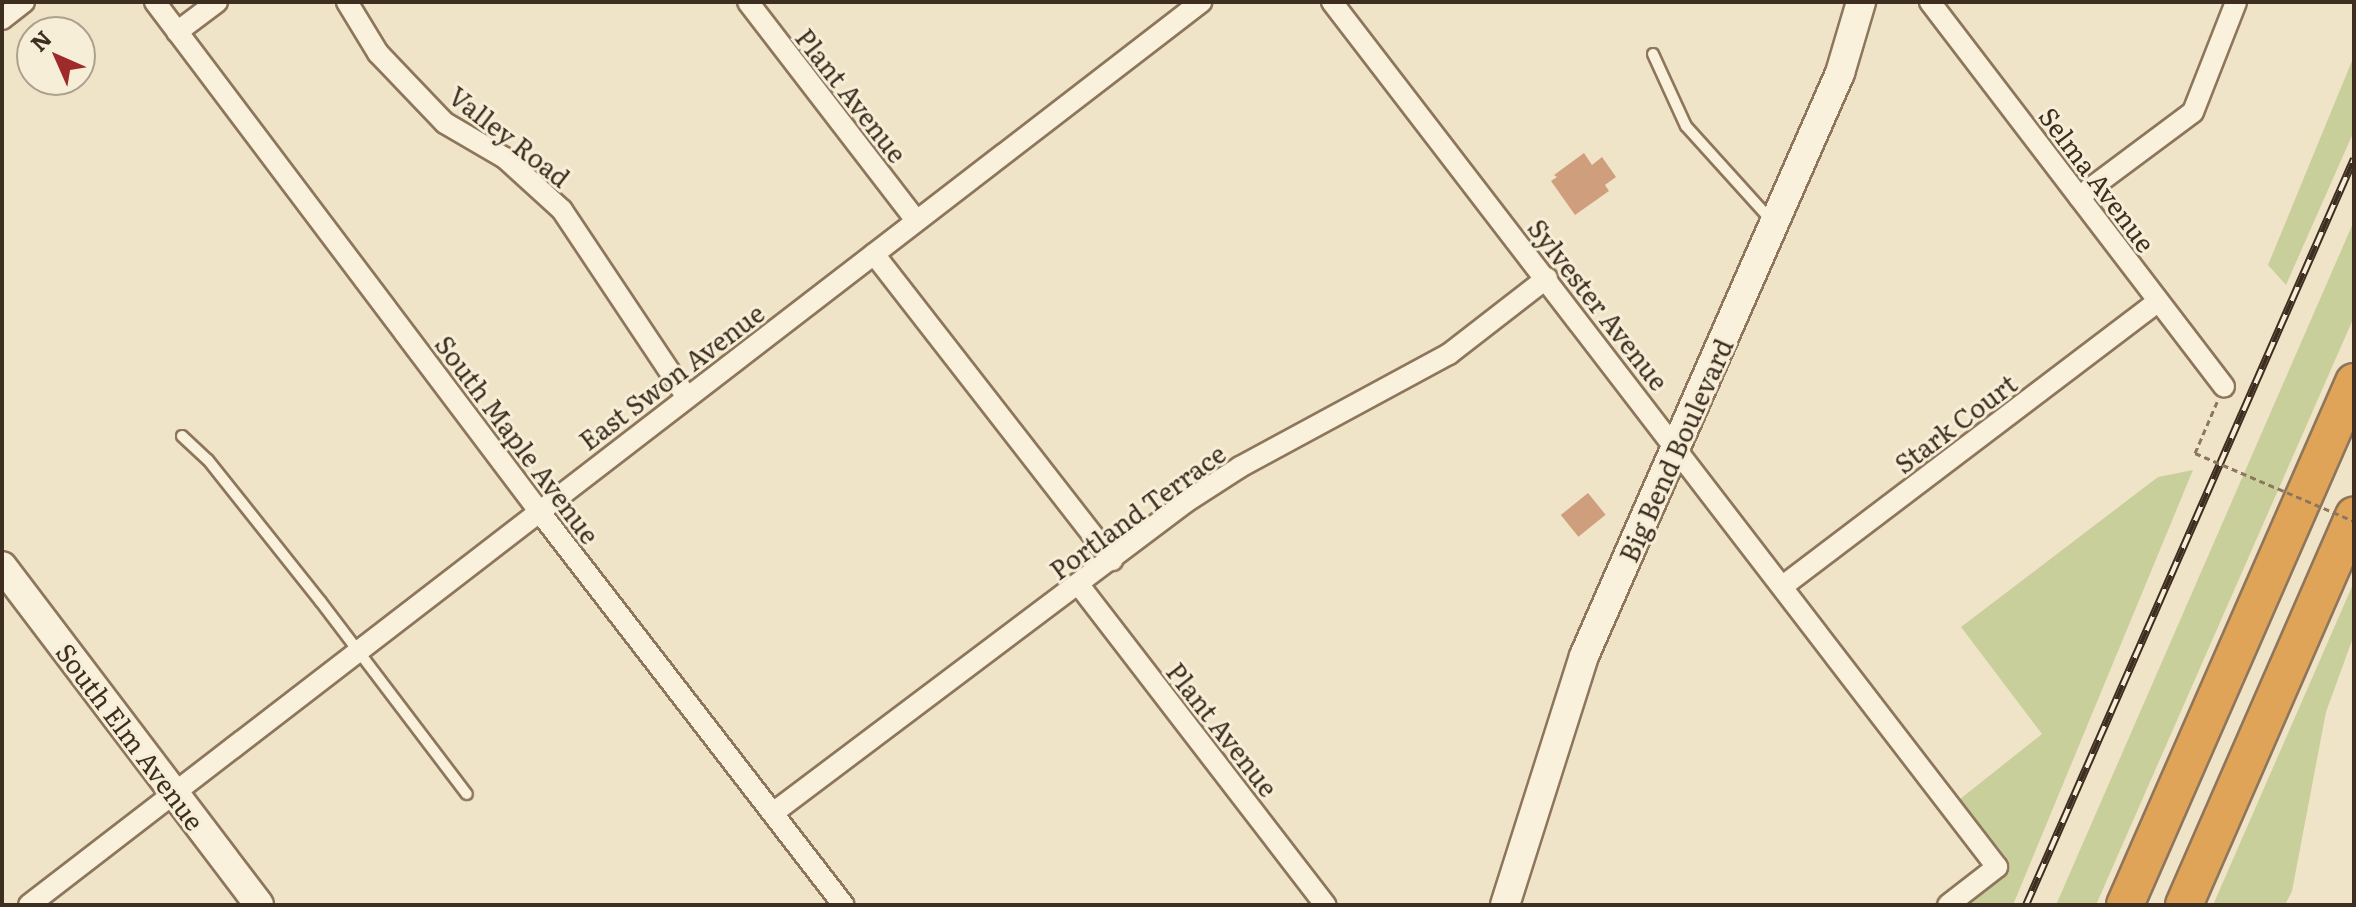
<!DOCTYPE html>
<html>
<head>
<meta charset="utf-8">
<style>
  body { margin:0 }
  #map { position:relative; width:2356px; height:907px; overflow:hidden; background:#f0e4c8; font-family:Literata,serif }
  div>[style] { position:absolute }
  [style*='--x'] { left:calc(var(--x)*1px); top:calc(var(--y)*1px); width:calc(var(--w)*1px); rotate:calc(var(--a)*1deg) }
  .green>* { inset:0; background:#c9cf9b }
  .building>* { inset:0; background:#cf9f7d; transform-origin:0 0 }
  .path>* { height:3px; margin-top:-1.5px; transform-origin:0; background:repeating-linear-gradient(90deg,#8d765c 0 6px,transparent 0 10px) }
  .roads { filter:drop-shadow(2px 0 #8d765c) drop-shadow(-2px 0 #8d765c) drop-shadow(0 2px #8d765c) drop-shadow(0 -2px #8d765c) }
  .service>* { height:10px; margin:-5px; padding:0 5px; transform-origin:5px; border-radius:5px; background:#faf1dc }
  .minor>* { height:20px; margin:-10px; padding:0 10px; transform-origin:10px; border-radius:10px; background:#faf1dc }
  .secondary>* { height:28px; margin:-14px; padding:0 14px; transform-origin:14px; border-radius:14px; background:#faf1dc }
  .motorway>* { height:36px; margin:-18px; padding:0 18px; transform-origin:18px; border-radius:18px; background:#e0a458 }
  .rail>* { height:8px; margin-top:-4px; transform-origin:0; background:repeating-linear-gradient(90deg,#f7eed8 0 15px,#3d2e20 0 30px); box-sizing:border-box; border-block:2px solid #3d2e20 }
  .path-bridge>* { height:3px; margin-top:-1.5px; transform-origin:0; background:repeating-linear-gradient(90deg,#8d765c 0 6px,transparent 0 10px) }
  span { translate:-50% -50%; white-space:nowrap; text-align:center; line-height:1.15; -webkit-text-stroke:6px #f7eed8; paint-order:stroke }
  .street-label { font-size:26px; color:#3d2e20 }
  .frame { position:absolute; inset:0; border:4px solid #3d2e20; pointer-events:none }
  .north { position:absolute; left:16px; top:16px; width:80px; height:80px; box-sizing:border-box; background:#f7eed8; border:2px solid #ada18e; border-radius:50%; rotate:315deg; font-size:22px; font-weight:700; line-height:32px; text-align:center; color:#3d2e20 }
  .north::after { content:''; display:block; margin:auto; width:28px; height:36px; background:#9e2a2b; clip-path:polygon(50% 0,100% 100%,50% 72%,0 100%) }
</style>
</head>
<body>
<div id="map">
  <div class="green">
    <div style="clip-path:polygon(2354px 56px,2354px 131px,2286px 285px,2268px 265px)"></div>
    <div style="clip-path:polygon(2354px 221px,2354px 317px,2096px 905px,2056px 905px)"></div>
    <div style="clip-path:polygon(2193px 470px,2013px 905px,1962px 905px,2008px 868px,2009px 861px,1960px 799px,2042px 734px,1961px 627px,2158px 477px)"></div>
    <div style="clip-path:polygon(2354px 582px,2354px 635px,2326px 712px,2292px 891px,2285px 905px,2213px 905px)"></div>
  </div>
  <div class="building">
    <div style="clip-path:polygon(1584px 153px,1592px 165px,1602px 157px,1616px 177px,1605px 185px,1609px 191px,1575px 215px,1551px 181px,1557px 177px,1554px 175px)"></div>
    <div style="left:1588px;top:493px;width:28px;height:35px;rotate:51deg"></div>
  </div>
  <div class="path">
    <div style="--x:2195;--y:453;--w:56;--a:-66.7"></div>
  </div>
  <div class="roads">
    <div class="service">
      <div style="--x:1653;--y:54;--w:79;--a:65.4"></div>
      <div style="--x:1686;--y:126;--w:127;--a:47.9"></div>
      <div style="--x:182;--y:436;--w:35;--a:43"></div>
      <div style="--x:208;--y:460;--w:181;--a:51.5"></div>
      <div style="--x:321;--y:602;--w:241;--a:52.8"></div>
    </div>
    <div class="minor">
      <div style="--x:155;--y:2;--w:638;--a:52.97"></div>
      <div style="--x:539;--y:511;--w:498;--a:52.3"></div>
      <div style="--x:347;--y:2;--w:60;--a:58.7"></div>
      <div style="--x:378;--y:53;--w:97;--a:46.3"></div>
      <div style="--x:445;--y:123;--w:69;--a:30.3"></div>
      <div style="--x:505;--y:158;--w:77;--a:42.4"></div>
      <div style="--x:562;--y:210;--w:224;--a:56.3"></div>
      <div style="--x:748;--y:2;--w:275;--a:52.4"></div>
      <div style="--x:1332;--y:2;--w:1091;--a:52.45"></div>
      <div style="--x:1997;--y:867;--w:62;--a:142.2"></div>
      <div style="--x:1930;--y:2;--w:484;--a:52.6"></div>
      <div style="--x:2;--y:19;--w:28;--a:-38"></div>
      <div style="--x:177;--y:32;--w:50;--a:-36.9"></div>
      <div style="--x:2079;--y:197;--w:142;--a:-36.7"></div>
      <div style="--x:2193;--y:112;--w:118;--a:-68.6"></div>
      <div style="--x:874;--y:254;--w:388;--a:52.1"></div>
      <div style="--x:1079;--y:585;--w:404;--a:52.4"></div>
      <div style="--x:1783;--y:586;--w:471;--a:-37.2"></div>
      <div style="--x:773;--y:813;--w:517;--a:-36.98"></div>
      <div style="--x:1186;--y:502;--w:64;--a:-32.9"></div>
      <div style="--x:1240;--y:467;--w:238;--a:-28.4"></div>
      <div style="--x:1449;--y:354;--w:124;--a:-37.8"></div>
      <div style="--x:29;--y:905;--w:1480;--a:-37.61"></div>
    </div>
    <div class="secondary">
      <div style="--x:2;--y:566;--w:425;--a:52.8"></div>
      <div style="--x:1505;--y:905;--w:261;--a:-72.4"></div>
      <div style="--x:1584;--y:656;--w:637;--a:-66.29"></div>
      <div style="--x:1840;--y:73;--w:74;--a:-73.5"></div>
    </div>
    <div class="motorway">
      <div style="--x:2125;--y:905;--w:571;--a:-66.35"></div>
      <div style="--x:2184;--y:905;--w:425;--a:-66.4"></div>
    </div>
  </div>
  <div class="rail">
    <div style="--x:2026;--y:905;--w:815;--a:-66.27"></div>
  </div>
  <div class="path-bridge">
    <div style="--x:2195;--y:453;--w:173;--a:23.2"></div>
  </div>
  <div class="street-label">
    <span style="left:852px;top:95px;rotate:52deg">Plant Avenue</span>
    <span style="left:510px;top:136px;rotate:38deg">Valley Road</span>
    <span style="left:2098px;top:179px;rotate:53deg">Selma Avenue</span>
    <span style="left:1599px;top:304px;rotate:52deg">Sylvester Avenue</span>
    <span style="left:671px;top:376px;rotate:-37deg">East Swon Avenue</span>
    <span style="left:1955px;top:423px;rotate:-37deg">Stark Court</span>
    <span style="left:518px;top:439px;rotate:53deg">South Maple Avenue</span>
    <span style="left:1675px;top:450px;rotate:-66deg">Big Bend Boulevard</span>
    <span style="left:1137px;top:511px;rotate:-36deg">Portland Terrace</span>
    <span style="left:1223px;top:729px;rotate:52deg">Plant Avenue</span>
    <span style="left:131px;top:736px;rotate:53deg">South Elm Avenue</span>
  </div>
  <div class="frame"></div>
  <div class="north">N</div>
</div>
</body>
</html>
